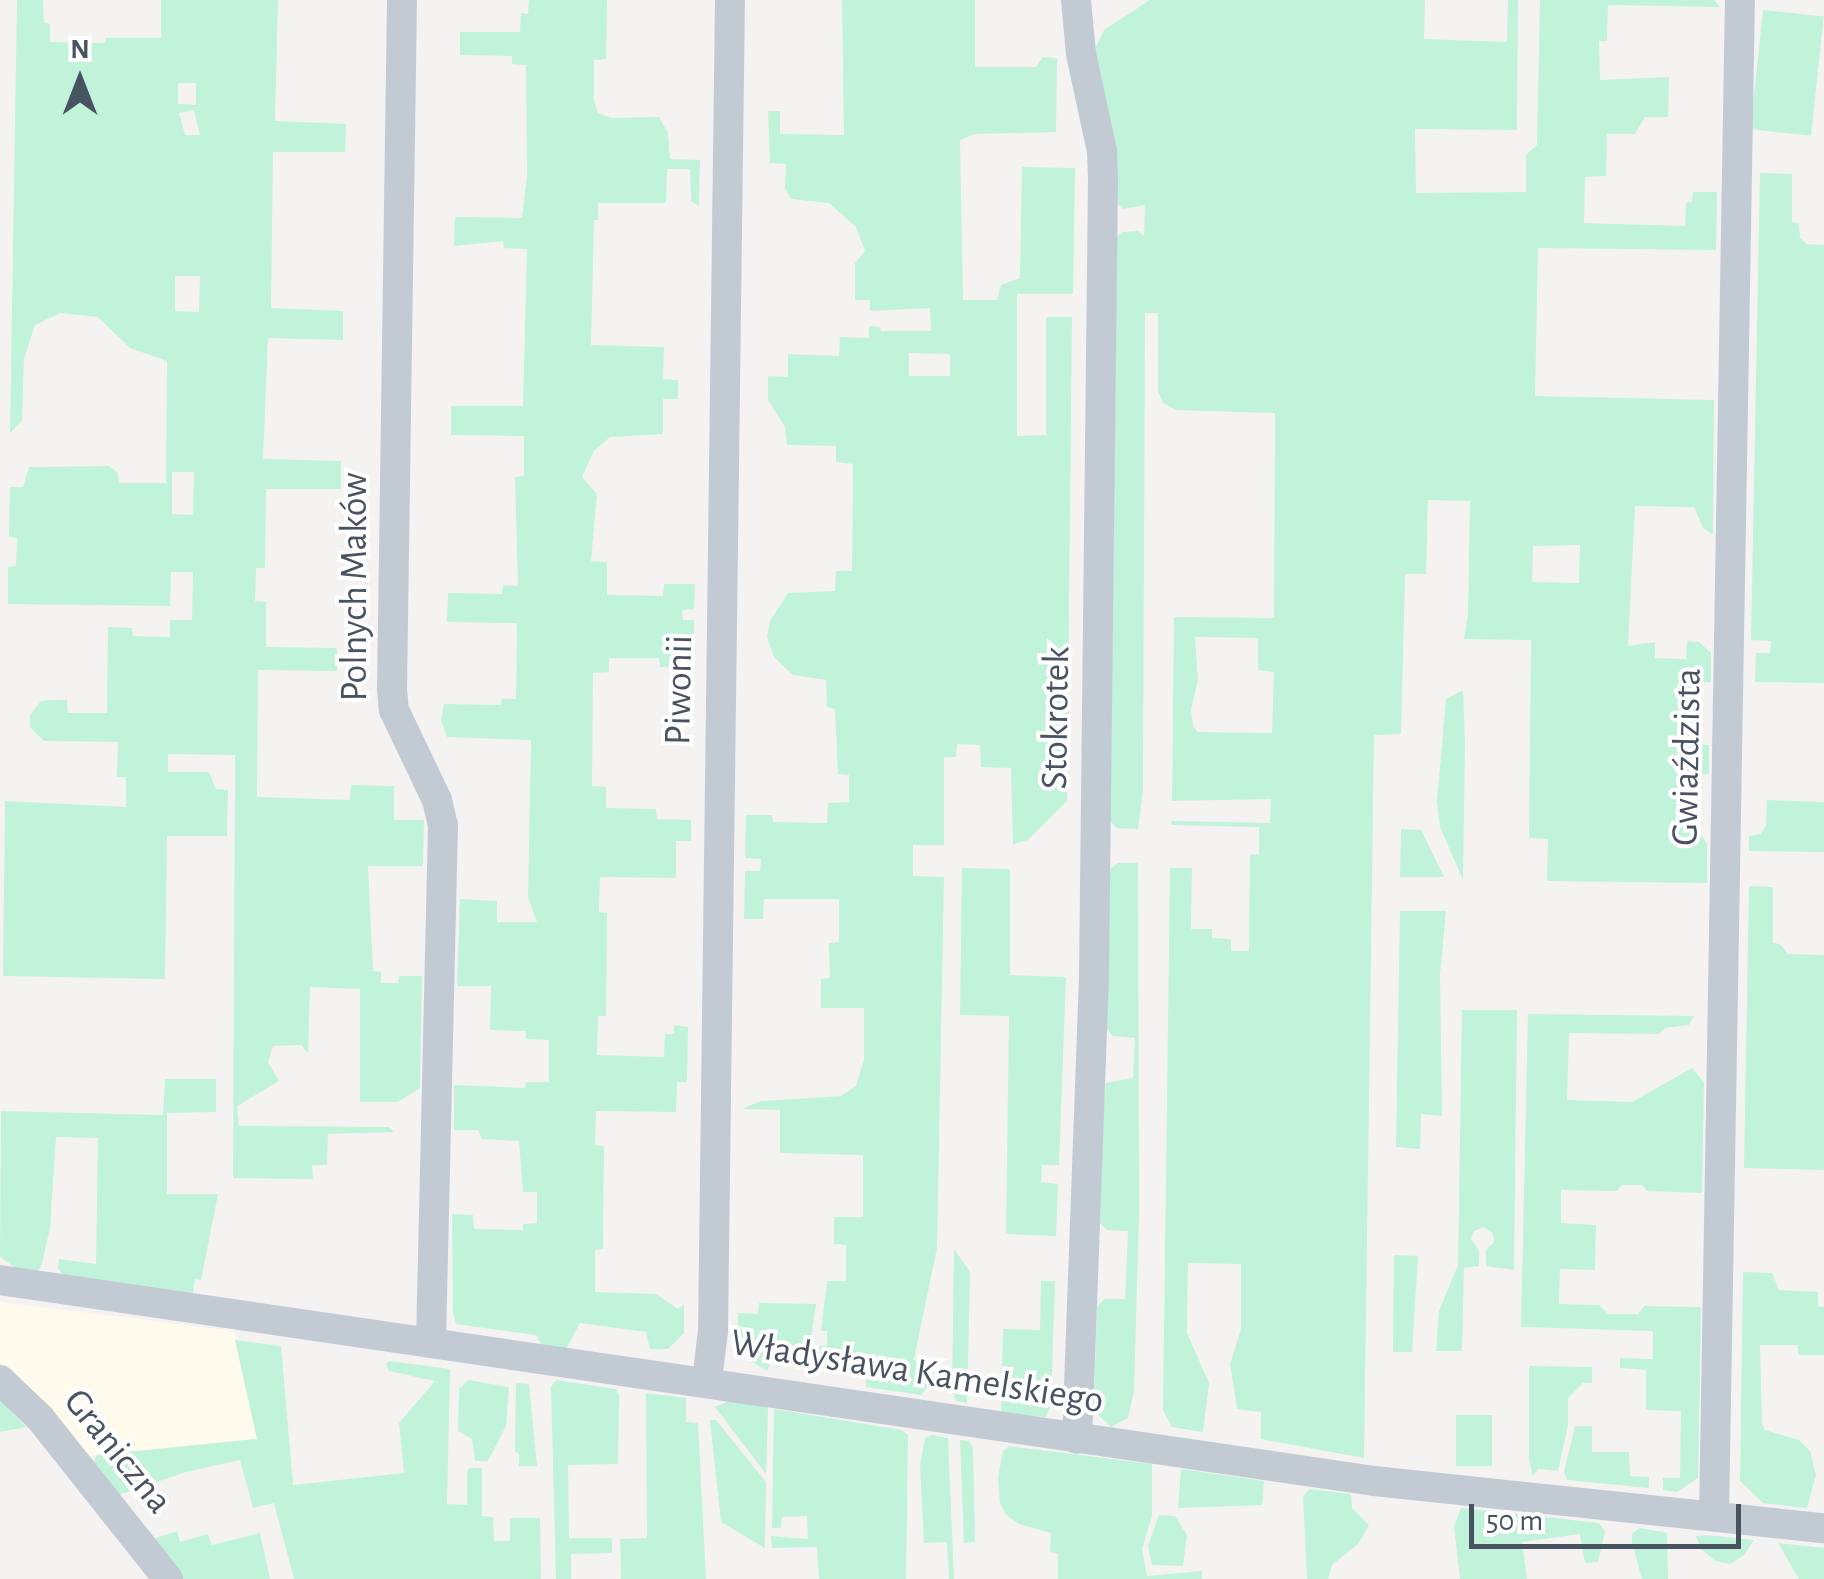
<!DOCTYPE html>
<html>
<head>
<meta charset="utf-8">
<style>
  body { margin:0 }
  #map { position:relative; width:1824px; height:1579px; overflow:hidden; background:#f5f3f2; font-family:"Alegreya Sans",sans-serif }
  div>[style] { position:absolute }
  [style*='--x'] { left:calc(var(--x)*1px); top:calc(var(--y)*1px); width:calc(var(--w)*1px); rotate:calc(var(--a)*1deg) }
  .commercial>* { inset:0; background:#fefbed }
  .green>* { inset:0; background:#c0f3d9; transform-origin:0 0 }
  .street>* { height:30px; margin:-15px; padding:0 15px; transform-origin:15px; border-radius:15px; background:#c2cbd4 }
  span { translate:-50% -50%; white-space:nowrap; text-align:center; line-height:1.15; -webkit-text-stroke:8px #fff; paint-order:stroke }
  .street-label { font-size:38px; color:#485362 }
  .north { position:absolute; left:30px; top:30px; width:100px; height:100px; -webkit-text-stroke:8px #fff; paint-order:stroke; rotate:0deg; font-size:28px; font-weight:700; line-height:40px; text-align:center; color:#485362 }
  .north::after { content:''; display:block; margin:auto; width:35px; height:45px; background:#485362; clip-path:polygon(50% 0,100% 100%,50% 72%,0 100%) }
  .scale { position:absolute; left:1469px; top:1504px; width:272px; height:45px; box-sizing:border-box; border:5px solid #485362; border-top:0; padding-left:12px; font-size:30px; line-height:35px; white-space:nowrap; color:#485362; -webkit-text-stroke:8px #fff; paint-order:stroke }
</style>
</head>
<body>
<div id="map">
  <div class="commercial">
    <div style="clip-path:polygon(0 1302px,234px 1331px,257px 1439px,89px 1456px,0 1363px)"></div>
  </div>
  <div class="green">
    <div style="clip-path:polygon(evenodd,17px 0,43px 0,44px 23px,50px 24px,50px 42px,105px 43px,106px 38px,161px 38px,161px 0,278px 0,275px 121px,346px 124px,345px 152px,273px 152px,271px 308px,343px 311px,343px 340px,268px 338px,263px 459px,341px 461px,341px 489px,266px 489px,265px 568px,256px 568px,255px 601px,266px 602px,266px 647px,337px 648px,337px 671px,258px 670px,257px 797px,350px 800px,351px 785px,394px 786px,394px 820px,424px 820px,423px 866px,368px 866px,373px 971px,381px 972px,381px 983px,398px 983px,399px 976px,422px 976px,420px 1088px,398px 1102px,360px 1102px,360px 989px,310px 987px,308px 1053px,301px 1045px,273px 1046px,268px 1062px,279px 1081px,237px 1106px,239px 1126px,389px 1127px,394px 1132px,328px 1134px,327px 1165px,312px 1165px,313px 1179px,233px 1178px,235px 755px,168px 754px,168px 772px,209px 772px,216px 789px,228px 790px,227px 836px,167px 836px,165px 979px,3px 976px,5px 801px,126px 807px,126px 777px,117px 777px,118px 742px,44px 741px,30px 727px,30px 715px,41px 701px,54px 700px,67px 700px,68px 713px,107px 713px,108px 627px,132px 628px,133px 636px,170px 637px,170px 620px,192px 620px,193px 572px,171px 572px,170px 606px,8px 604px,8px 567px,16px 566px,17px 538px,9px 537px,10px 487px,23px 487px,29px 467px,109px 466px,118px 473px,119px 483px,166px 483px,167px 361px,130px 348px,98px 317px,60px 313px,35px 325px,24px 359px,22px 421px,10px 433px,17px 0,178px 83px,196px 83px,196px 105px,178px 104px,178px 83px,17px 0,194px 110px,200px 135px,185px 135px,179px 113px,194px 110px,17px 0,175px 276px,200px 276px,199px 312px,175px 311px,175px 276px,17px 0,172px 472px,194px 472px,193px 515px,172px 514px,172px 472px)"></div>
    <div style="clip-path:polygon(529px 0,607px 0,606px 59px,594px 60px,594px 100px,598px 113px,611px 118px,659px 117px,668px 133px,670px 159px,700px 160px,699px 206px,691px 201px,690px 169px,667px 169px,666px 203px,598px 203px,598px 220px,594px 220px,591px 345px,664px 347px,663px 379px,678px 380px,678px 399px,663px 399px,663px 434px,610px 437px,594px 451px,582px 477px,597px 494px,591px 561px,607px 562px,607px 595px,663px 596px,664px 584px,695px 584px,694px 609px,682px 610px,683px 620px,694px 620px,694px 668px,660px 667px,659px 658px,609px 658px,609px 672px,593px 673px,592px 786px,606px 787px,606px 808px,656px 809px,657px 819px,691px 820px,691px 841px,676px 841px,676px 878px,600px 877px,599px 912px,607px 913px,606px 1016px,598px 1016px,597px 1055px,664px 1057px,665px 1034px,674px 1034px,674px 1025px,688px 1027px,687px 1082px,677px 1082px,676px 1112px,596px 1111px,595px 1145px,604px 1146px,603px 1249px,595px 1250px,595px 1292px,656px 1294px,678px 1309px,684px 1304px,684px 1333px,668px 1349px,650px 1349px,646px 1332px,580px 1323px,566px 1349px,542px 1346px,536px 1335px,456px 1324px,453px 1314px,452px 1214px,473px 1215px,474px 1229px,523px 1230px,523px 1224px,537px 1223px,537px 1192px,523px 1192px,519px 1141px,482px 1139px,478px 1130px,454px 1130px,454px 1085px,525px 1088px,526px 1082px,549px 1082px,549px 1040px,526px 1039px,526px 1031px,490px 1030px,491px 986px,457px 986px,460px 899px,497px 901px,497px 922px,537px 922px,528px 897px,531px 740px,447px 737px,441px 720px,444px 704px,501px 705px,502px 699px,516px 699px,517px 623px,447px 622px,448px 593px,502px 594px,503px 585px,518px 586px,515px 477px,524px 476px,524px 436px,451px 435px,451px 406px,523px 406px,527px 249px,504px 248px,503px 241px,454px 246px,455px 217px,522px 218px,527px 176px,526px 65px,512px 64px,512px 56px,460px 55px,460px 32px,520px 32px,521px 13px,528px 14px)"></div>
    <div style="clip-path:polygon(evenodd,842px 0,975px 0,975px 67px,1036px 67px,1043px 57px,1057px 58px,1056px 132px,975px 134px,960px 140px,963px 300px,997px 300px,1001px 285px,1020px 278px,1022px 167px,1075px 168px,1073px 294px,1017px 294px,1017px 436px,1046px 435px,1046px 317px,1072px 317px,1067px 801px,1028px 840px,1013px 844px,1011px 768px,981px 767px,980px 745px,957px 744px,956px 757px,944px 757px,944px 845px,913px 845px,913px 876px,944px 877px,937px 1248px,914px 1359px,928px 1386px,921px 1395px,866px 1387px,866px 1363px,843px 1358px,777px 1348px,767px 1371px,750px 1360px,738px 1338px,738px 1313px,758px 1314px,759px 1303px,816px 1304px,810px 1346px,827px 1346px,827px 1331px,821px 1331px,827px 1281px,846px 1281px,846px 1245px,834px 1244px,834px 1217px,863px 1217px,863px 1155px,780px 1153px,780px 1110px,742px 1109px,761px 1101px,841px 1096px,856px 1086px,864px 1060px,864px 1008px,821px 1008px,821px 979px,830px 978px,829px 943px,839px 942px,839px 899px,764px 899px,763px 919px,744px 919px,745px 871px,760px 871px,761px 859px,745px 858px,746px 815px,772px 815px,773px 822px,827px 823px,828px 803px,849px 802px,849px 775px,838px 774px,835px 709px,827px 707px,826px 680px,793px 675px,774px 657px,767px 637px,770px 621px,788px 593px,835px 591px,836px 571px,852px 571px,853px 464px,836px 462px,836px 446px,787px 445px,785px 427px,768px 400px,768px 376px,788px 377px,788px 354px,839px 356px,840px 337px,869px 338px,869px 326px,880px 327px,881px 331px,931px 331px,930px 308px,870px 311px,870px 300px,855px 300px,855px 263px,865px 251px,856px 227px,829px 203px,791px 199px,785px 188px,786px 164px,770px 163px,768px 111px,780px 111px,780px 134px,844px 135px,842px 0,909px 353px,950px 354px,950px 376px,909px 376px,909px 353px)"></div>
    <div style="clip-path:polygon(evenodd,1150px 0,1425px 0,1424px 39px,1507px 42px,1508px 0,1518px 0,1517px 130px,1415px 129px,1416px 193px,1526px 192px,1526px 155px,1537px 145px,1540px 0,1714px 0,1720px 7px,1608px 5px,1607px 41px,1599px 41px,1600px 80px,1669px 77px,1668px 117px,1645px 117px,1635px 134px,1607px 134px,1606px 176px,1585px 177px,1584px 223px,1685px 226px,1686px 203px,1692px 202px,1693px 192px,1717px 192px,1716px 250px,1538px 248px,1535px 396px,1714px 400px,1713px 535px,1703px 528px,1694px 507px,1635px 506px,1628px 646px,1655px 642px,1655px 658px,1686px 659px,1687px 641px,1699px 642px,1711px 653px,1711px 682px,1699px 683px,1698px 715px,1698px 744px,1709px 745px,1709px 774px,1698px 775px,1697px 829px,1707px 843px,1707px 883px,1547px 881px,1548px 839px,1529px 838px,1531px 640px,1464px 639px,1468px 613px,1470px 501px,1428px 500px,1426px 574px,1405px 574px,1401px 734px,1374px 735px,1364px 1458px,1261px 1439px,1261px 1412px,1237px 1409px,1230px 1364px,1241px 1329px,1241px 1264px,1188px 1263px,1187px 1333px,1209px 1383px,1203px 1432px,1172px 1427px,1163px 1410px,1170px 868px,1192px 868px,1191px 929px,1212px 929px,1212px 938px,1231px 939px,1231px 951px,1249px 951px,1250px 855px,1259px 854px,1259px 827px,1171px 825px,1172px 821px,1270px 823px,1271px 799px,1172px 801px,1174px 617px,1274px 618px,1275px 413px,1176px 410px,1163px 403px,1158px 391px,1158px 313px,1145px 313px,1143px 790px,1138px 829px,1117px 828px,1110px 821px,1117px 237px,1122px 232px,1138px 231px,1144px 236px,1145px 205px,1123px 209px,1117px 203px,1095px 49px,1104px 30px,1150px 0,1580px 545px,1579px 583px,1532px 582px,1533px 546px,1580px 545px,1150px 0,1195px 637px,1258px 638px,1258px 670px,1274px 672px,1272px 733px,1198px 732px,1193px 726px,1191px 709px,1198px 680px,1195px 637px)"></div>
    <div style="left:1763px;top:10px;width:61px;height:120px;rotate:6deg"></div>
    <div style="clip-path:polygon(1760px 173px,1792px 174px,1792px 222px,1799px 223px,1800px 238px,1807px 244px,1824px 245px,1824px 683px,1755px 682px,1756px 653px,1770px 653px,1771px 641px,1751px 640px)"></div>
    <div style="clip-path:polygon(1463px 690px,1465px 743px,1463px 880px,1440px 827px,1437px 802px,1446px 699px)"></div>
    <div style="clip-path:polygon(1767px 800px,1824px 802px,1824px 852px,1749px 851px,1749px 836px,1761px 834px,1766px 825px)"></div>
    <div style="clip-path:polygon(1401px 829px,1421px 830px,1444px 877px,1400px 877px)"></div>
    <div style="clip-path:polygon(1118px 863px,1138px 863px,1139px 1214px,1134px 1392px,1128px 1418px,1111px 1427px,1097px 1414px,1094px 1400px,1097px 1306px,1105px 1299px,1125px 1299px,1128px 1231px,1107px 1230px,1100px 1223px,1103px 1110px,1106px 1083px,1133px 1078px,1135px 1038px,1113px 1036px,1107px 1029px,1109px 870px)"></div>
    <div style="clip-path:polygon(962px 868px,1010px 869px,1010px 975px,1066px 977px,1059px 1165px,1042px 1165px,1041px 1182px,1058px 1184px,1056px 1236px,1006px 1234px,1009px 1016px,960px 1015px)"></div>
    <div style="clip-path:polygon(1749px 886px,1773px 887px,1773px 943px,1780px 944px,1788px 954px,1824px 955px,1824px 1170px,1744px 1168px)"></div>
    <div style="clip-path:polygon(1400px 911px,1446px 911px,1440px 974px,1442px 1116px,1421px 1114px,1420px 1149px,1396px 1147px)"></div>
    <div style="clip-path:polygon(1462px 1010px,1517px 1010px,1514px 1270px,1486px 1266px,1486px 1250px,1494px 1242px,1493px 1233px,1484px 1227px,1474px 1231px,1471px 1239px,1479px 1250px,1479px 1266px,1464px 1268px,1462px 1351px,1436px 1351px,1439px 1311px,1458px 1265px)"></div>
    <div style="clip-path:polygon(1528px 1014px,1694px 1016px,1689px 1025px,1665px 1028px,1659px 1034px,1569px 1033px,1567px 1100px,1632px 1102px,1692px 1068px,1704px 1082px,1702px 1193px,1647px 1191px,1642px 1185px,1622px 1185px,1617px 1191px,1561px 1190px,1561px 1223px,1596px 1225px,1595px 1270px,1560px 1269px,1559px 1304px,1599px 1305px,1608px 1314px,1638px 1314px,1644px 1306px,1701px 1307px,1698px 1478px,1677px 1492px,1663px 1490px,1663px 1478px,1680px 1478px,1681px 1411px,1646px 1410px,1646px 1370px,1620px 1368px,1620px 1358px,1653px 1359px,1653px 1331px,1521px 1327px)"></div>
    <div style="clip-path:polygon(165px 1079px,216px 1079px,216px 1112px,167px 1113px,167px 1194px,218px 1194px,201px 1280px,195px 1279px,193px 1293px,63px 1275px,58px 1269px,59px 1259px,96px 1264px,98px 1138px,56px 1137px,50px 1228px,41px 1267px,35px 1272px,16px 1268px,0 1257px,1px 1111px,163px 1115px)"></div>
    <div style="clip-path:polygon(954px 1249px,970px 1272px,967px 1403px,956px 1401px,952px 1389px)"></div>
    <div style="clip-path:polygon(1394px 1255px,1418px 1256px,1412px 1352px,1393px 1352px)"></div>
    <div style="clip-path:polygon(1743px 1272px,1772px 1273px,1779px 1290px,1818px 1292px,1818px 1306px,1824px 1307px,1824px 1355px,1798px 1355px,1798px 1345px,1760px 1345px,1762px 1424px,1765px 1430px,1799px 1440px,1810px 1451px,1816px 1475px,1807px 1508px,1763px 1503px,1740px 1481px)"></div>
    <div style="clip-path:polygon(1041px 1281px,1055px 1281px,1051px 1404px,1046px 1417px,1001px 1414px,1003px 1329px,1040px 1330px)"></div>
    <div style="clip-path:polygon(235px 1340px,281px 1346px,293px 1485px,404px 1473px,399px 1423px,435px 1381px,389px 1371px,386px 1364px,389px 1361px,450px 1369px,447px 1504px,467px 1505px,467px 1473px,469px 1468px,482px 1468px,482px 1516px,493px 1517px,494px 1541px,510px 1541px,510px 1518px,540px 1518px,541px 1579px,294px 1579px,274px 1503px,253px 1508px,240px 1460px,186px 1472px,119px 1495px,94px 1462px,97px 1455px,257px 1439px)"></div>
    <div style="clip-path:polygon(1529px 1366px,1592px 1367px,1592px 1383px,1583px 1383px,1568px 1398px,1568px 1425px,1558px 1471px,1538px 1469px,1533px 1476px,1529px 1460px)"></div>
    <div style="clip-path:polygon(468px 1380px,509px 1387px,506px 1426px,488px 1461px,475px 1461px,472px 1439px,458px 1431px,459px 1389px)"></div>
    <div style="clip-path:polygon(556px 1380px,616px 1389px,619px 1395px,618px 1464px,568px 1465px,569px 1538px,612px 1538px,612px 1553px,571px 1554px,571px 1579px,556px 1579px,551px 1387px)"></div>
    <div style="clip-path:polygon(516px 1383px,529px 1384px,537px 1466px,519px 1466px,519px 1453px,515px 1452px)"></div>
    <div style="clip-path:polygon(646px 1393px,686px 1398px,686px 1422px,698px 1423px,706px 1579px,621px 1579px,620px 1539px,647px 1538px)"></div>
    <div style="clip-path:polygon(0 1400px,26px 1427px,0 1432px)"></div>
    <div style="clip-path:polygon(729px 1401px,768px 1407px,766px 1474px,715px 1407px)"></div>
    <div style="clip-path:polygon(774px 1409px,902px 1430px,908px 1435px,906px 1579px,819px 1579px,817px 1547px,772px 1548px,771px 1536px,808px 1539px,807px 1516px,782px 1517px,781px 1528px,772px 1528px)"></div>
    <div style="left:1456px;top:1415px;width:36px;height:51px"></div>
    <div style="clip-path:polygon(710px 1420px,716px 1420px,766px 1482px,765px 1548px,721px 1522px)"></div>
    <div style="clip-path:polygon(1575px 1426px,1592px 1426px,1592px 1452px,1629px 1452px,1630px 1476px,1649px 1477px,1649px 1488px,1567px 1480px,1564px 1472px)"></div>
    <div style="clip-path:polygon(932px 1435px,948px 1438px,954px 1579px,949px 1579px,947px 1542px,924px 1543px,920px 1465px,925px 1438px)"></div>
    <div style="clip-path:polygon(960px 1440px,969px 1441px,973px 1447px,975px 1542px,964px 1543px)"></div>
    <div style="clip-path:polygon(1009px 1446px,1152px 1464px,1152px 1516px,1142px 1549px,1147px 1576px,1202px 1571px,1202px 1579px,1058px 1579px,1058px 1554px,1050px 1552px,1051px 1533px,1019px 1524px,1006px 1515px,1000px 1503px,998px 1478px,1003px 1451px)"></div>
    <div style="clip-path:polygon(1181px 1469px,1264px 1481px,1262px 1505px,1178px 1508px)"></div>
    <div style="clip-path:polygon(1310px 1489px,1351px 1494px,1352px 1508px,1369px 1525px,1359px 1543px,1332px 1565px,1328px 1579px,1307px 1579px,1303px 1496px)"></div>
    <div style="clip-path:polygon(1461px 1508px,1599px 1523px,1605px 1531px,1598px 1562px,1585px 1563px,1580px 1534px,1522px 1542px,1527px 1579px,1460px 1579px,1454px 1526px)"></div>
    <div style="clip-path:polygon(1159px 1515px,1175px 1516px,1187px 1535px,1183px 1566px,1152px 1565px,1148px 1546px)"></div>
    <div style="clip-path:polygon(1640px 1528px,1667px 1533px,1668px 1579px,1642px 1579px,1632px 1542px,1632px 1534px)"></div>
    <div style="clip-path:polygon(177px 1531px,180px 1542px,208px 1534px,212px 1545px,260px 1533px,270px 1579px,183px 1579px,153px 1539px)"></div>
    <div style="clip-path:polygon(1706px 1535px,1754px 1540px,1743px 1556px,1730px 1564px,1715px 1561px,1701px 1549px,1696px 1536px)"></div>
    <div style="clip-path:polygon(1778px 1543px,1824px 1548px,1824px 1579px,1799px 1579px)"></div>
  </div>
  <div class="street">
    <div style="--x:402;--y:0;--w:689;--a:90.83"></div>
    <div style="--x:392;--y:689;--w:21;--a:85"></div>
    <div style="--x:394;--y:710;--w:100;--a:64.5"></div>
    <div style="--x:437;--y:800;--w:26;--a:77"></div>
    <div style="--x:443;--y:825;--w:518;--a:91.33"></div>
    <div style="--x:1076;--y:0;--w:54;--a:84.7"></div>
    <div style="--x:1081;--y:54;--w:99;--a:77.8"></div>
    <div style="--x:1102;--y:151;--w:29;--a:88"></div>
    <div style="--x:1103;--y:180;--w:797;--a:90.65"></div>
    <div style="--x:1094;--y:977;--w:462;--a:92.1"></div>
    <div style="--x:0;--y:1280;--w:1389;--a:8.32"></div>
    <div style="--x:1374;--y:1481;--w:452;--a:6"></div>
    <div style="--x:0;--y:1380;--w:55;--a:43.5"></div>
    <div style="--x:40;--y:1418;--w:206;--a:51.5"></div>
    <div style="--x:707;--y:1381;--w:50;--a:-83.2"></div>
    <div style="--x:713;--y:1331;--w:1331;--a:-89.27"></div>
    <div style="--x:1714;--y:1516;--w:1516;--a:-89.02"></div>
  </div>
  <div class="street-label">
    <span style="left:356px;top:587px;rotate:-90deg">Polnych Maków</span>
    <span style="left:680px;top:690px;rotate:-89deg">Piwonii</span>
    <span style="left:1057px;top:718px;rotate:-89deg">Stokrotek</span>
    <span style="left:1688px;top:757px;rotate:-89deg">Gwiaździsta</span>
    <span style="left:917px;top:1373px;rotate:9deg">Władysława Kamelskiego</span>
    <span style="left:117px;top:1452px;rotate:51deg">Graniczna</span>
  </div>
  <div class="north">N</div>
  <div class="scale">50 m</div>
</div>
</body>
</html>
